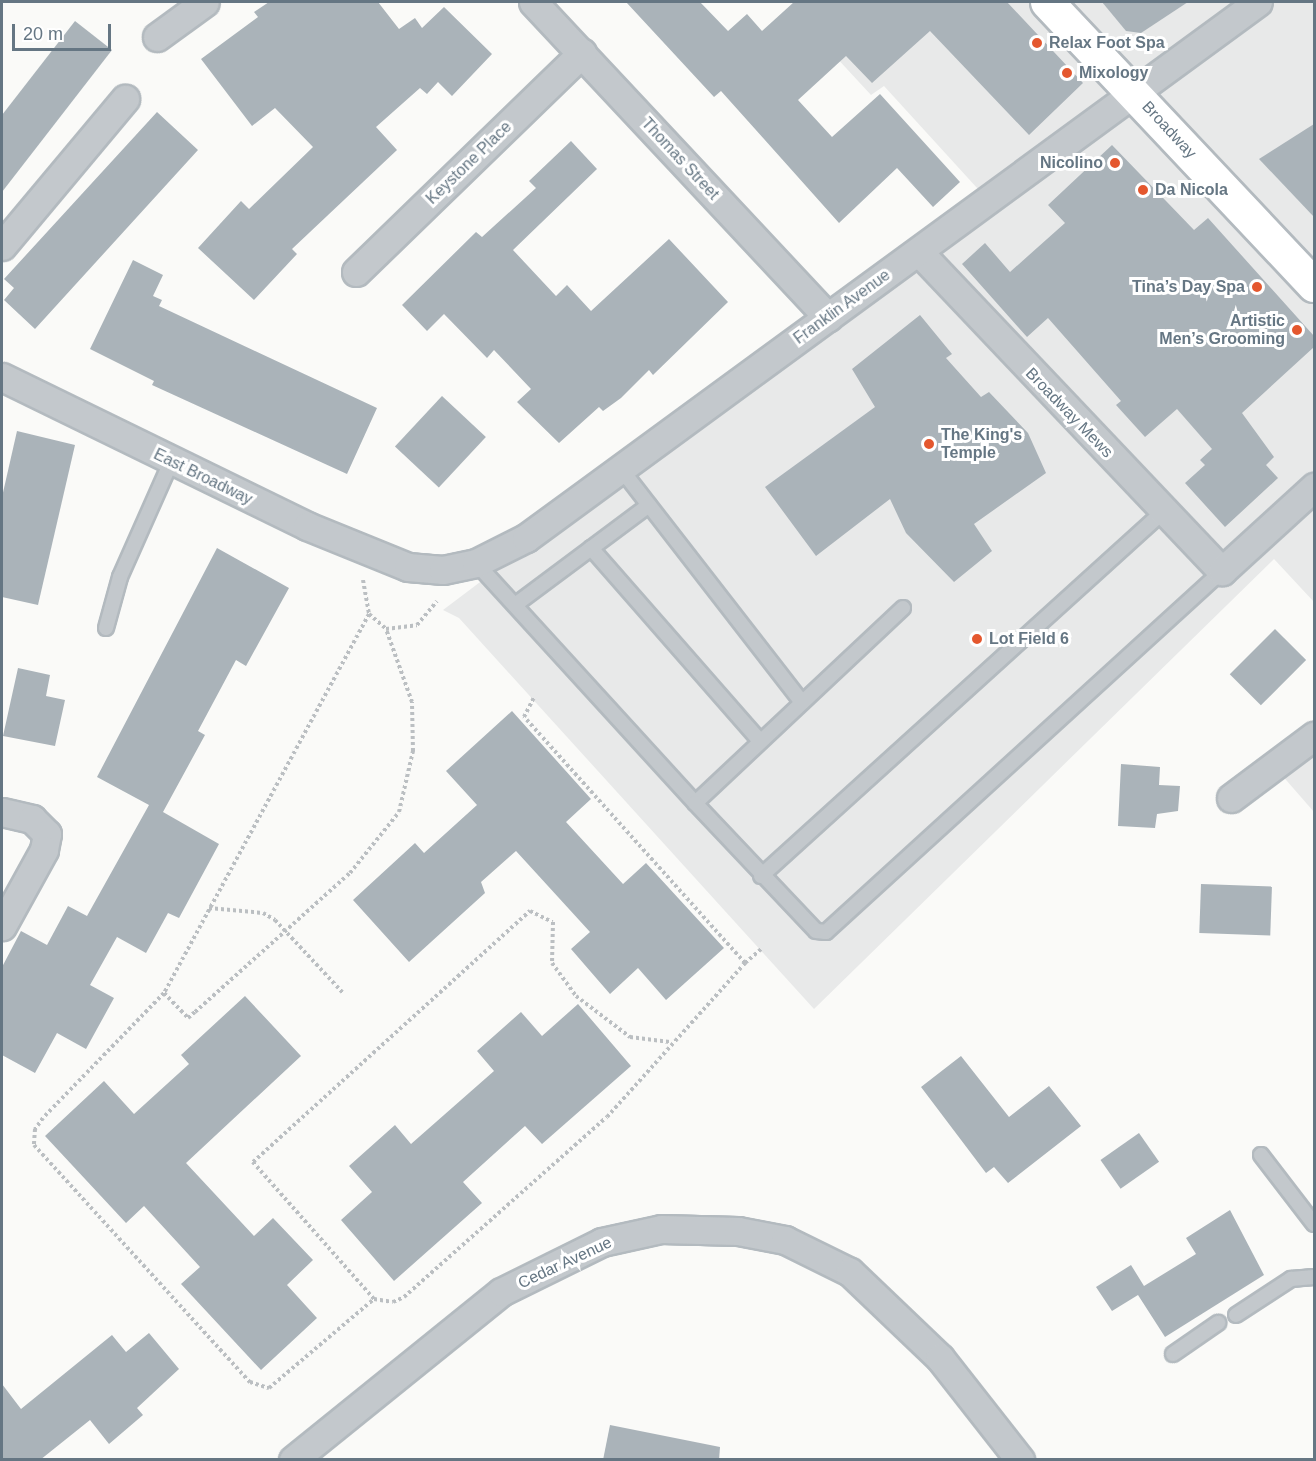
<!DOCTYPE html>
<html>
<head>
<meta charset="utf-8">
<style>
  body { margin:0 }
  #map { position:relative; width:1316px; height:1461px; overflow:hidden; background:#fafaf8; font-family:Arial,sans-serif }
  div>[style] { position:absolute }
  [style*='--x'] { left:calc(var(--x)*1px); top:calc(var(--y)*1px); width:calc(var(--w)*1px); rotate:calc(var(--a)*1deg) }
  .built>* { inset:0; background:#e8e9e9 }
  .building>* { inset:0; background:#aab3b9; transform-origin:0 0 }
  .path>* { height:4px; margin-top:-2px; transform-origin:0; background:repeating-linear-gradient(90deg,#bbbfc2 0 3px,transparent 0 6px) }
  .roads { filter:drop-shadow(2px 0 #b3babf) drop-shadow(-2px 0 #b3babf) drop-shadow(0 2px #b3babf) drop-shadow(0 -2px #b3babf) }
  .service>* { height:14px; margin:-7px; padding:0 7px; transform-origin:7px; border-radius:7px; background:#c3c8cc }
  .minor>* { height:27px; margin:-13.5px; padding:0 13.5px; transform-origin:13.5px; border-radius:13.5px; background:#c3c8cc }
  .secondary>* { height:33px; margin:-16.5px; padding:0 16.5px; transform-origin:16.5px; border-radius:16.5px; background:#fff }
  .dots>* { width:16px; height:16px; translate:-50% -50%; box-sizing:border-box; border:3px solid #fff; border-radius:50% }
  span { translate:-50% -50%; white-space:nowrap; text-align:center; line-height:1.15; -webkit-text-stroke:6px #fff; paint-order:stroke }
  .poi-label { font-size:16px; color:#657683; font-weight:700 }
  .left { translate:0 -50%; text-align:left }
  .right { translate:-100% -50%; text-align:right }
  .street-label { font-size:16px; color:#657683 }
  .frame { position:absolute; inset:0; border:3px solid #657683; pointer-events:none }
  .scale { position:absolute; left:12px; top:24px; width:99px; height:27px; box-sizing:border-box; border:3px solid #657683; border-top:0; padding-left:8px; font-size:18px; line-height:21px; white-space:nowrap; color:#657683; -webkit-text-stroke:4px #fff; paint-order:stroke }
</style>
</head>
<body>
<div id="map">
  <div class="built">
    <div style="clip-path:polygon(797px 2px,1314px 2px,1314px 602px,1274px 559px,814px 1009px,459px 618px,443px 610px,988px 200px,884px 86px,871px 95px,834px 55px,841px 48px)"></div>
    <div style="clip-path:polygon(1314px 741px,1314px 812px,1280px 773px)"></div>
  </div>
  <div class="building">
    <div style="clip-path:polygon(269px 2px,378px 2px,399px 29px,415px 18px,422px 28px,444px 7px,492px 54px,452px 96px,438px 82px,427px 94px,420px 88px,376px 127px,397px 150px,292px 249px,297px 254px,254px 300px,198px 248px,241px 201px,249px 209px,313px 147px,275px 108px,252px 126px,201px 59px,258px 17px,254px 12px)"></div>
    <div style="clip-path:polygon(626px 2px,700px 2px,728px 31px,747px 14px,762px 31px,794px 2px,1007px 2px,1083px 83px,1029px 135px,930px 31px,872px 83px,846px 56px,798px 100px,832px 137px,880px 94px,960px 182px,933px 207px,897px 168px,839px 223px,721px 91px,714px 97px)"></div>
    <div style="clip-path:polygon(1102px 2px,1188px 2px,1141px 33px,1126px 31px)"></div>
    <div style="clip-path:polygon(75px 21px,112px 50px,2px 192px,2px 115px)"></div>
    <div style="clip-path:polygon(157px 112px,198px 150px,35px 329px,4px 300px,14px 288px,4px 279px)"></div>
    <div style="clip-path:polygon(1314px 124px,1314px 217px,1259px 159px)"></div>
    <div style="clip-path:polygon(571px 141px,597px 169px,513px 250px,556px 296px,567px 285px,591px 311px,669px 239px,728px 302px,653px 375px,649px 370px,621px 398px,603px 411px,599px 407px,559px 443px,517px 402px,531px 389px,494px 350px,487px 358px,444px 314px,427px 331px,402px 305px,476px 232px,482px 237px,536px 188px,529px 181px)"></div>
    <div style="clip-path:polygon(1112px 145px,1194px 230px,1208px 218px,1314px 336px,1314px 347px,1242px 413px,1274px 457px,1266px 465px,1278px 478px,1225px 527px,1185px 483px,1205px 465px,1200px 460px,1212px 449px,1177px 409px,1145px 437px,1116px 405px,1121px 401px,1048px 318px,1027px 337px,962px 264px,985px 243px,1010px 272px,1065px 223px,1048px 205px)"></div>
    <div style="clip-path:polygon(133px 260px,163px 275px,153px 296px,162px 300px,159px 306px,377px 408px,347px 474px,152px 385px,154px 381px,90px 349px)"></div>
    <div style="clip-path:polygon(920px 315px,952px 354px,946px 358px,981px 397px,989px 392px,1028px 433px,1046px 473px,974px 524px,992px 551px,954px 582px,906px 533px,890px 499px,816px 556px,765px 487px,875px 407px,852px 369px)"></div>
    <div style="left:442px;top:396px;width:60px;height:69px;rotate:43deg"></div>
    <div style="clip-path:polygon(17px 431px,75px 445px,38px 605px,2px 597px,2px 497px)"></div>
    <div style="clip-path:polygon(217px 548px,289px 588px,246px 666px,236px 660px,198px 731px,205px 735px,163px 812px,219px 844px,179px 918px,168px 913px,146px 953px,117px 937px,90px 985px,114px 998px,86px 1049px,57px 1033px,35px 1073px,2px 1055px,2px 967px,21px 931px,47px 945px,68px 906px,87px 916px,149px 805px,97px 777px)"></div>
    <div style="left:1275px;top:629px;width:44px;height:64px;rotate:45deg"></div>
    <div style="clip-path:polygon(18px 668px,50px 675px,46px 696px,65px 700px,55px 746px,3px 736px)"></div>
    <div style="clip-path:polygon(512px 711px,591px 799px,566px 822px,623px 884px,646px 863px,724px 948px,666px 1000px,638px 968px,610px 994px,571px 949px,590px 932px,516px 851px,481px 882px,485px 893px,409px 962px,353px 900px,415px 843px,424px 853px,477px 805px,446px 771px)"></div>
    <div style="clip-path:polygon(1121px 764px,1160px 767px,1159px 785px,1180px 786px,1178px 811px,1157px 814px,1155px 828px,1118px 826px)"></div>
    <div style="left:1201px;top:884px;width:71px;height:49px;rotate:2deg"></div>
    <div style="clip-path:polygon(245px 996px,301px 1056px,186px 1163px,254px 1236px,273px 1218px,313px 1260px,287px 1285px,317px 1318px,261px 1370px,181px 1284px,200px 1267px,144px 1206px,126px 1223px,45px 1136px,104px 1081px,134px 1114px,189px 1064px,181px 1055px)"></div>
    <div style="clip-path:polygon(578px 1004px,631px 1066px,542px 1144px,525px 1126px,463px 1182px,482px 1203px,394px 1281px,341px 1220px,372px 1192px,349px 1166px,395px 1125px,411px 1144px,494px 1071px,477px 1051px,521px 1012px,542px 1036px)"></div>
    <div style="clip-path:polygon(961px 1056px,1009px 1117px,1049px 1086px,1081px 1126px,1008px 1183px,994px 1167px,986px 1173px,921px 1087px)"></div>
    <div style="left:1139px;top:1133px;width:35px;height:47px;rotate:55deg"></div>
    <div style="clip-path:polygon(1230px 1210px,1264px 1275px,1165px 1337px,1138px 1295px,1112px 1311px,1096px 1287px,1131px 1265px,1144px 1286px,1196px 1254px,1186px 1238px)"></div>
    <div style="clip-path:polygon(149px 1333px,179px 1369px,137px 1408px,143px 1415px,109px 1444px,90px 1420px,40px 1460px,2px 1460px,2px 1384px,21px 1409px,112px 1335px,126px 1352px)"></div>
    <div style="clip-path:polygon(610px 1425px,720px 1447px,719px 1460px,603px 1460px)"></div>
  </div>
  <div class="path">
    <div style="--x:363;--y:580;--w:35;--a:80"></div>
    <div style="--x:369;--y:614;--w:23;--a:41"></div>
    <div style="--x:386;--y:629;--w:31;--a:-7"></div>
    <div style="--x:417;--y:625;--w:31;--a:-50"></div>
    <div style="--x:369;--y:614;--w:431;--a:118.4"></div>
    <div style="--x:164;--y:993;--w:174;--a:134.1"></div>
    <div style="--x:43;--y:1118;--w:14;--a:126"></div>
    <div style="--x:35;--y:1129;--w:16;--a:94"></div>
    <div style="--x:34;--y:1145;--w:321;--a:47.7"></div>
    <div style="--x:250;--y:1382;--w:20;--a:18"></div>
    <div style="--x:269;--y:1388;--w:138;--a:-40.3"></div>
    <div style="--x:374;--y:1299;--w:183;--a:-131.5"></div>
    <div style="--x:253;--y:1162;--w:374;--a:-42.2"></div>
    <div style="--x:530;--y:911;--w:25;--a:26"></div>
    <div style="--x:553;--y:922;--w:41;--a:91.4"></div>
    <div style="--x:552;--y:963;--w:41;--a:54"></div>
    <div style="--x:576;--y:996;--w:68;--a:37.2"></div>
    <div style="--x:630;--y:1037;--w:40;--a:7.1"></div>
    <div style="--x:209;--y:908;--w:54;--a:5.3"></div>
    <div style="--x:263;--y:913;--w:14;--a:30"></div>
    <div style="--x:275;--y:920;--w:100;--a:47"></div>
    <div style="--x:745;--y:963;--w:23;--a:-41"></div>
    <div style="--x:164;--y:993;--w:35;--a:46"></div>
    <div style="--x:188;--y:1018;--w:9;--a:-41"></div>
    <div style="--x:195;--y:1012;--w:208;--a:-41.9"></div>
    <div style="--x:350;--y:873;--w:78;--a:-51.2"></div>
    <div style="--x:399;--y:812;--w:63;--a:-77.1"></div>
    <div style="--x:413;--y:751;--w:49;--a:-91.2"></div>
    <div style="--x:412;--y:702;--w:77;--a:-109.6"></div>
    <div style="--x:374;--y:1299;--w:19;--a:9"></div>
    <div style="--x:393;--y:1302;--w:12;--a:-24"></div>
    <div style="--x:404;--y:1297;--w:271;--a:-41.6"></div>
    <div style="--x:607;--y:1117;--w:207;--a:-48.1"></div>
    <div style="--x:745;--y:963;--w:331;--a:-131.9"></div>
    <div style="--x:524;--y:717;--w:22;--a:-63"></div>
  </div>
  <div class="roads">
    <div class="service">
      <div style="--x:621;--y:469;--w:295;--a:52.2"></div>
      <div style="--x:591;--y:548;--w:257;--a:48.8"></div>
      <div style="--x:476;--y:563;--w:325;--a:47.6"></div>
      <div style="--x:515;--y:605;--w:167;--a:-36.7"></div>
      <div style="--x:903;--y:608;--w:285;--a:136.8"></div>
      <div style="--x:695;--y:803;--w:176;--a:46.6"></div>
      <div style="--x:816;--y:931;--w:10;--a:6"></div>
      <div style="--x:826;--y:932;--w:536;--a:-42.35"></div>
      <div style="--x:106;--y:628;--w:53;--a:-74.6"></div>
      <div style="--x:120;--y:577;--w:126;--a:-66.1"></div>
      <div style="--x:761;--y:876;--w:544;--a:-42.17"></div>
      <div style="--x:1261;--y:1155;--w:87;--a:52.5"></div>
      <div style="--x:1236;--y:1315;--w:66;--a:-33.2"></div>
      <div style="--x:1291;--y:1279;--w:23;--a:-5"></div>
      <div style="--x:1173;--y:1354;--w:55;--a:-34.6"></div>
    </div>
    <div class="minor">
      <div style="--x:533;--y:2;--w:432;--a:46.9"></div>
      <div style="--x:157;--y:37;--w:59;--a:-36.1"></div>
      <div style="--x:2;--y:246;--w:192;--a:-50.1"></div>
      <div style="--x:919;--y:252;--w:440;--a:46.5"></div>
      <div style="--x:1222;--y:571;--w:125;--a:-42.4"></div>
      <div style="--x:356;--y:272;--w:315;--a:-44.1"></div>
      <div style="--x:2;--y:377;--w:339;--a:26"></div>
      <div style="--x:307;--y:526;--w:109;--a:22.1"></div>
      <div style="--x:408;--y:567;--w:35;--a:5"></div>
      <div style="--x:443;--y:570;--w:34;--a:-12"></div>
      <div style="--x:476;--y:563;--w:56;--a:-26.6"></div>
      <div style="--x:526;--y:538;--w:907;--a:-36.21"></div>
      <div style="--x:1231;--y:798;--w:104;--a:-36.8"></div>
      <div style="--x:2;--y:812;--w:31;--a:13"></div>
      <div style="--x:32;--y:819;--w:21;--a:45"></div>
      <div style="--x:47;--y:834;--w:16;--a:101"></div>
      <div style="--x:44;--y:850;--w:87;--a:118.9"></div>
      <div style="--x:293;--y:1460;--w:267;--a:-38.9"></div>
      <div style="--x:501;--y:1292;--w:113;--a:-26.3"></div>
      <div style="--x:602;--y:1242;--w:60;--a:-12.4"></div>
      <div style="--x:661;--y:1229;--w:77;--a:1.5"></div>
      <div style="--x:738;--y:1231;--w:48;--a:10.8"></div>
      <div style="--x:785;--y:1240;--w:72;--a:26.2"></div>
      <div style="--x:850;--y:1272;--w:124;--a:43.7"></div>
      <div style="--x:940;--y:1358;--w:130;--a:51.9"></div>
    </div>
    <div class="secondary">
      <div style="--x:1047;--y:2;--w:389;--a:46.7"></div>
    </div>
  </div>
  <div class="dots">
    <div style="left:1037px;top:43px;background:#e4572e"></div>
    <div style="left:1067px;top:73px;background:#e4572e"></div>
    <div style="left:1115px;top:163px;background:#e4572e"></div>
    <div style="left:1143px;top:190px;background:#e4572e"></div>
    <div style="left:1257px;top:287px;background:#e4572e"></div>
    <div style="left:1297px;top:330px;background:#e4572e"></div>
    <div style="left:929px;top:444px;background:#e4572e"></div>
    <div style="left:977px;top:639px;background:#e4572e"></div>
  </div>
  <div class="poi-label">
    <span class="left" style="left:1049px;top:43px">Relax Foot Spa</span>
    <span class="left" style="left:1079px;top:73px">Mixology</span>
    <span class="right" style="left:1103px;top:163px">Nicolino</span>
    <span class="left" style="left:1155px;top:190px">Da Nicola</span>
    <span class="right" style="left:1245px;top:287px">Tina’s Day Spa</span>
    <span class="right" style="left:1285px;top:330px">Artistic<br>Men’s Grooming</span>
    <span class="left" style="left:941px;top:444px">The King's<br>Temple</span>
    <span class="left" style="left:989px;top:639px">Lot Field 6</span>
  </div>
  <div class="street-label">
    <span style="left:1169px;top:130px;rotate:47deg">Broadway</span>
    <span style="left:680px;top:159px;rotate:47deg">Thomas Street</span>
    <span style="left:469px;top:163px;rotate:-44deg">Keystone Place</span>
    <span style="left:842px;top:307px;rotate:-36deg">Franklin Avenue</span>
    <span style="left:1069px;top:413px;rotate:46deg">Broadway Mews</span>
    <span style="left:203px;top:477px;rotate:26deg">East Broadway</span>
    <span style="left:565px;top:1263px;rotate:-25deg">Cedar Avenue</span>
  </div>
  <div class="frame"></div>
  <div class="scale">20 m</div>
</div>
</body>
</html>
